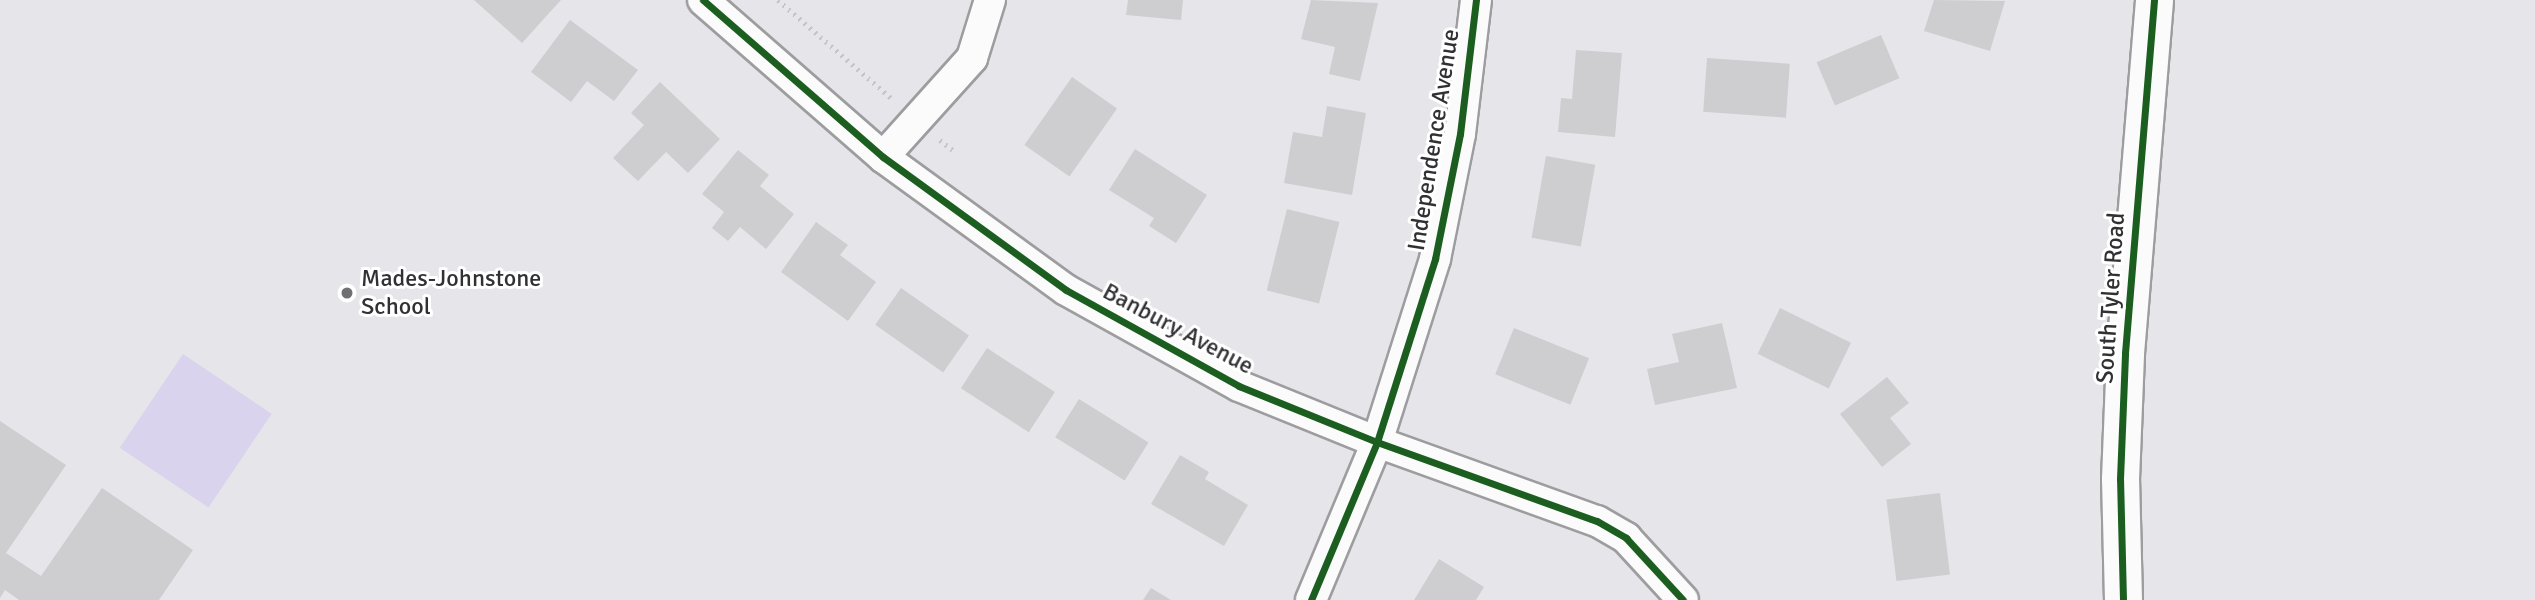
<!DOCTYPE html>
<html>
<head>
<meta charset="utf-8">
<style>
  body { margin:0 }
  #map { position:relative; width:2535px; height:600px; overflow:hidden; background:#e6e5ea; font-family:Signika,sans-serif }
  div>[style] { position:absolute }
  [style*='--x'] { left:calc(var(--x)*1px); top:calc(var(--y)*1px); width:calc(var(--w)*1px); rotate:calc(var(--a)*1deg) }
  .green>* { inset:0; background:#d9d3ed; transform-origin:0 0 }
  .building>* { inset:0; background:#ceced1; transform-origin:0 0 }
  .path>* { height:4.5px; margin-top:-2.25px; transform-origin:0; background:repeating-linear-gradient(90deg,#c5c5c6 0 2px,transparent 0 7px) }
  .roads { filter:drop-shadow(2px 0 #9d9da0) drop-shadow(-2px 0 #9d9da0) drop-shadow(0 2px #9d9da0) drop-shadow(0 -2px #9d9da0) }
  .minor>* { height:30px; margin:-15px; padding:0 15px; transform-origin:15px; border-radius:15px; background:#fbfbfc }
  .tertiary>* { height:37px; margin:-18.5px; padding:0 18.5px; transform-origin:18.5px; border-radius:18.5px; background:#fbfbfc }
  .cycleway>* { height:7px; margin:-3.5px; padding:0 3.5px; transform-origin:3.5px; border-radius:3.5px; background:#1b5e20 }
  .dots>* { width:19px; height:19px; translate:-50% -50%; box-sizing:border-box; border:4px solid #fff; border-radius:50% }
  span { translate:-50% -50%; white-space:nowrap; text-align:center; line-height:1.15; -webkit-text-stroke:6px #fff; paint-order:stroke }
  .street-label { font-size:24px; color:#313134 }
  .poi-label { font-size:24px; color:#313134 }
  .left { translate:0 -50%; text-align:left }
</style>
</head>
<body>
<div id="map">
  <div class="green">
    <div style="left:183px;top:354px;width:107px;height:113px;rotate:34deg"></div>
  </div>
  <div class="building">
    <div style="clip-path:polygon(474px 0,561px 0,522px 43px)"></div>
    <div style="clip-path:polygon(1128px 0,1183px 0,1181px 20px,1126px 15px)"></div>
    <div style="clip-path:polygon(1311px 0,1378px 3px,1360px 81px,1329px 74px,1335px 47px,1301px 39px)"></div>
    <div style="clip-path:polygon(1934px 0,2005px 1px,1990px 51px,1924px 31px)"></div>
    <div style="clip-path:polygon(570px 20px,638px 70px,614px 101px,587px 81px,571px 102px,531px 72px)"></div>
    <div style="left:1881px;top:35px;width:47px;height:70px;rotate:67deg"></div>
    <div style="clip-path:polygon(1576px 50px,1622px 53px,1615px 137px,1558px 132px,1561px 98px,1572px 99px)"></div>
    <div style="left:1707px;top:58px;width:83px;height:54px;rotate:4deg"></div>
    <div style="left:1072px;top:77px;width:55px;height:83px;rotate:35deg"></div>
    <div style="clip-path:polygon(660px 82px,720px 139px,688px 173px,666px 152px,638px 181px,613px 158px,644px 125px,631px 113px)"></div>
    <div style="clip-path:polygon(1327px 106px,1366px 113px,1352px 195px,1284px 183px,1293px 132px,1322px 137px)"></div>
    <div style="clip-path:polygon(1135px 149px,1207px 195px,1176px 243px,1149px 226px,1154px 218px,1109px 190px)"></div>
    <div style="clip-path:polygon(738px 150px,769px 175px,760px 186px,794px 214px,766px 249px,740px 227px,728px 241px,712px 228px,724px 212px,702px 194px)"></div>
    <div style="left:1546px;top:156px;width:50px;height:83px;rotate:10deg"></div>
    <div style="left:1287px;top:209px;width:54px;height:84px;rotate:14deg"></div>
    <div style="clip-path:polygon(816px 222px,848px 245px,840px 255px,876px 282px,848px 321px,781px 272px)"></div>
    <div style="left:901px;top:288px;width:83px;height:45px;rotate:35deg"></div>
    <div style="left:1780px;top:308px;width:79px;height:51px;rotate:26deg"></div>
    <div style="clip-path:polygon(1722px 323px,1737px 388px,1655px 405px,1647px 369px,1679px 362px,1672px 334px)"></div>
    <div style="left:1514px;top:328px;width:81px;height:50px;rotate:22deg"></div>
    <div style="left:987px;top:348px;width:81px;height:48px;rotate:33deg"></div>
    <div style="clip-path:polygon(1887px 377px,1909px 403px,1890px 418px,1911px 444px,1882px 467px,1840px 414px)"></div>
    <div style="left:1079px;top:399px;width:82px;height:45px;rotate:32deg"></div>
    <div style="clip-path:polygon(0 421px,66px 465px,6px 553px,41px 576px,102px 488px,193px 550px,159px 600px,19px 600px,5px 590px,0 598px)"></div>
    <div style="clip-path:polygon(1180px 455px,1209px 472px,1205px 479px,1248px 505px,1224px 546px,1151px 504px)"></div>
    <div style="left:1940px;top:493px;width:82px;height:54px;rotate:83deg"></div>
    <div style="clip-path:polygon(1439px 559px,1484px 587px,1476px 600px,1414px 600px)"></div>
    <div style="clip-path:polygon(1151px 588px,1171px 600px,1143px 600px)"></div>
  </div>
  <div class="path">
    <div style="--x:778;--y:0;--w:150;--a:40.9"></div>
    <div style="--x:940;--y:140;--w:16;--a:38"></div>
  </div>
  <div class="roads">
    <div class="minor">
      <div style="--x:703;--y:0;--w:239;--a:41.1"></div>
      <div style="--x:883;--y:157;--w:226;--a:36"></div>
      <div style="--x:1066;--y:290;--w:198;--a:29"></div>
      <div style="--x:1239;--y:386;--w:149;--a:22.1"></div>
      <div style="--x:1377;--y:442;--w:234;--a:19.8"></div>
      <div style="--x:1597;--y:521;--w:34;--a:30"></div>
      <div style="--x:1626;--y:538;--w:84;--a:47.4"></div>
      <div style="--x:883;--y:157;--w:133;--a:-48"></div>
      <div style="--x:972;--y:58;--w:61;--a:-72.8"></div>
      <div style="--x:1311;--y:600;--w:171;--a:-67.3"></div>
      <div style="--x:1377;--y:442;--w:192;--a:-72.4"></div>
      <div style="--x:1435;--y:259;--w:127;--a:-78.7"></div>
      <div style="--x:1460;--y:134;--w:135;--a:-83.2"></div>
    </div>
    <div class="tertiary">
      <div style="--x:2123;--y:600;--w:121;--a:-91.4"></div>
      <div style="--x:2120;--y:479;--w:126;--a:-87.7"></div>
      <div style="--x:2125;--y:353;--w:354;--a:-85.3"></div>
    </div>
  </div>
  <div class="cycleway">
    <div style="--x:703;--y:0;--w:239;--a:41.1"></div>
    <div style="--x:883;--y:157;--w:226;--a:36"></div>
    <div style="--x:1066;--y:290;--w:198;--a:29"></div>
    <div style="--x:1239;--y:386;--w:149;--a:22.1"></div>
    <div style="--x:1377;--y:442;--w:234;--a:19.8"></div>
    <div style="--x:1597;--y:521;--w:34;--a:30"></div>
    <div style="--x:1626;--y:538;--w:84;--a:47.4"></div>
    <div style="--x:1311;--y:600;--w:171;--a:-67.3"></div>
    <div style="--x:1377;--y:442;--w:192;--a:-72.4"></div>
    <div style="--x:1435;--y:259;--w:127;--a:-78.7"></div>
    <div style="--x:1460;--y:134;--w:135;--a:-83.2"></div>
    <div style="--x:2123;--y:600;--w:121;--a:-91.4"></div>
    <div style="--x:2120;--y:479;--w:126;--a:-87.7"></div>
    <div style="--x:2125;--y:353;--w:354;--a:-85.3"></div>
  </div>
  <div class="dots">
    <div style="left:347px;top:293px;background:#707074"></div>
  </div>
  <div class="street-label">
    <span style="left:1434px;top:140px;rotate:-81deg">Independence Avenue</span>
    <span style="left:2111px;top:298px;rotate:-86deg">South Tyler Road</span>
    <span style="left:1178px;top:329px;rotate:28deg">Banbury Avenue</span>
  </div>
  <div class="poi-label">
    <span class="left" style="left:361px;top:293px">Mades-Johnstone<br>School</span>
  </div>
</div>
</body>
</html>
